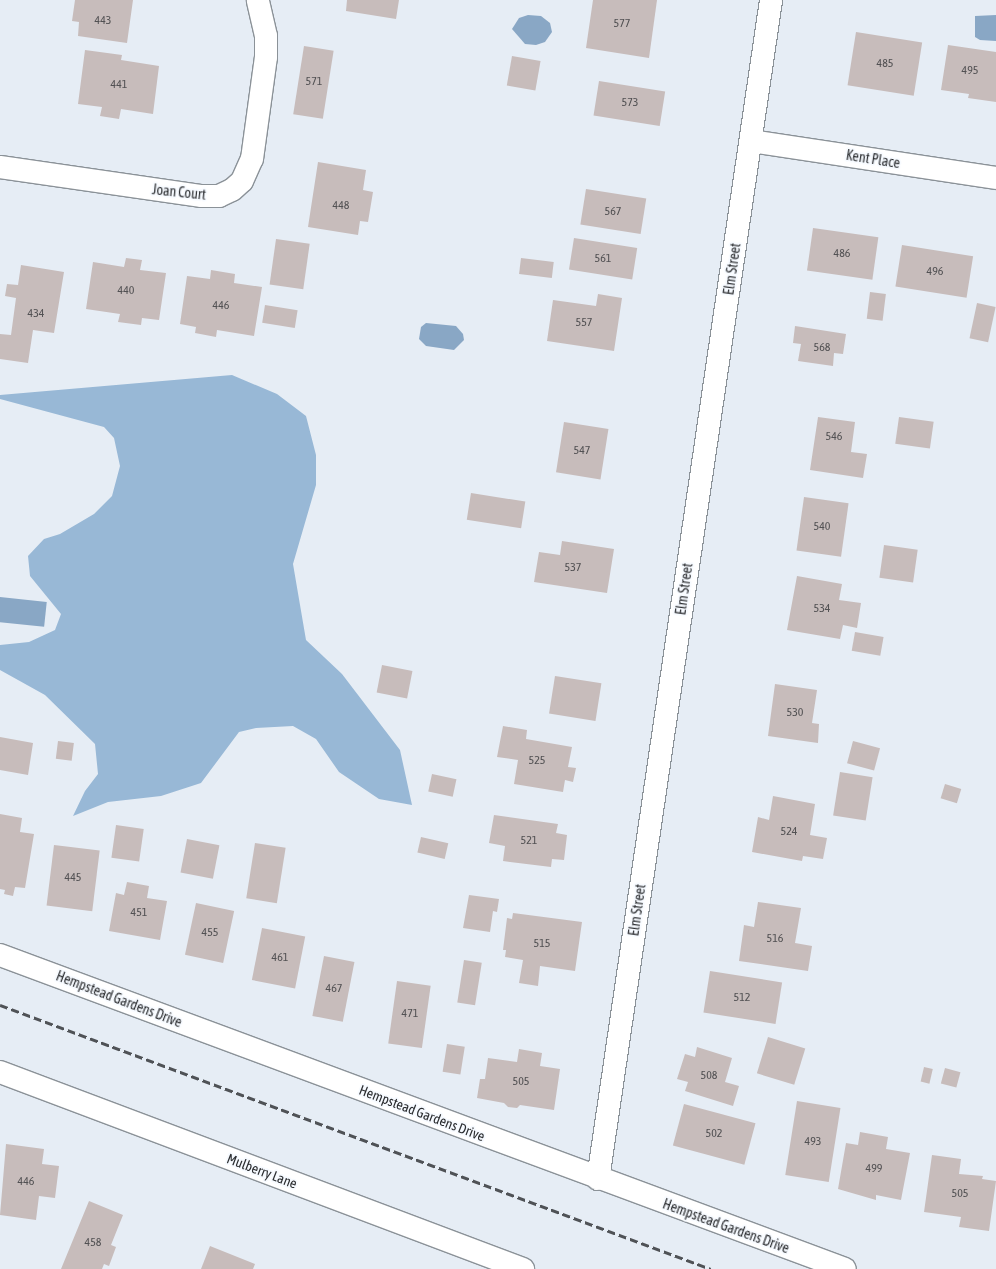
<!DOCTYPE html>
<html>
<head>
<meta charset="utf-8">
<style>
  body { margin:0 }
  #map { position:relative; width:996px; height:1269px; overflow:hidden; background:#e6edf5; font-family:"Asap Condensed",sans-serif }
  div>[style] { position:absolute }
  [style*='--x'] { left:calc(var(--x)*1px); top:calc(var(--y)*1px); width:calc(var(--w)*1px); rotate:calc(var(--a)*1deg) }
  .forest>* { inset:0; background:#98b8d6 }
  .water>* { inset:0; background:#89a7c5; transform-origin:0 0 }
  .building>* { inset:0; background:#c7bcbb; transform-origin:0 0 }
  .roads { filter:drop-shadow(1px 0 #8b9298) drop-shadow(-1px 0 #8b9298) drop-shadow(0 1px #8b9298) drop-shadow(0 -1px #8b9298) }
  .street>* { height:22px; margin:-11px; padding:0 11px; transform-origin:11px; border-radius:11px; background:#fff }
  .rail>* { height:3px; margin-top:-1.5px; transform-origin:0; background:repeating-linear-gradient(90deg,#4f5256 0 8px,transparent 0 12px) }
  span { translate:-50% -50%; white-space:nowrap; text-align:center; line-height:1.15; -webkit-text-stroke:3.5px #f6faff; paint-order:stroke }
  .number-label { font-size:12px; color:#525153 }
  .number-label span { -webkit-text-stroke-width:0 }
  .street-label { font-size:14px; color:#2b2d30 }
</style>
</head>
<body>
<div id="map">
  <div class="forest">
    <div style="clip-path:polygon(232px 375px,277px 394px,306px 416px,316px 455px,316px 485px,293px 564px,306px 640px,342px 674px,400px 750px,412px 805px,379px 799px,339px 772px,316px 739px,293px 726px,256px 728px,239px 732px,201px 783px,161px 796px,108px 802px,73px 816px,85px 791px,98px 774px,95px 744px,45px 695px,0 670px,0 645px,29px 642px,55px 630px,61px 614px,30px 576px,28px 556px,44px 539px,60px 534px,94px 514px,112px 496px,120px 466px,114px 438px,104px 427px,0 399px,0 395px)"></div>
  </div>
  <div class="water">
    <div style="clip-path:polygon(528px 15px,541px 16px,550px 23px,552px 32px,545px 42px,536px 45px,525px 44px,512px 29px,519px 18px)"></div>
    <div style="clip-path:polygon(996px 15px,996px 41px,980px 40px,975px 37px,975px 16px)"></div>
    <div style="clip-path:polygon(426px 323px,456px 326px,463px 334px,464px 340px,454px 350px,426px 346px,419px 339px,421px 327px)"></div>
    <div style="left:0;top:597px;width:47px;height:25px;rotate:6deg"></div>
  </div>
  <div class="building">
    <div style="clip-path:polygon(75px 0,133px 0,127px 43px,78px 36px,79px 22px,72px 21px)"></div>
    <div style="clip-path:polygon(347px 0,399px 0,396px 19px,346px 11px)"></div>
    <div style="clip-path:polygon(593px 0,657px 0,649px 58px,586px 48px)"></div>
    <div style="left:856px;top:32px;width:67px;height:54px;rotate:9deg"></div>
    <div style="clip-path:polygon(948px 45px,996px 52px,996px 102px,968px 98px,969px 94px,941px 90px)"></div>
    <div style="left:304px;top:46px;width:30px;height:69px;rotate:9deg"></div>
    <div style="clip-path:polygon(85px 50px,122px 55px,121px 60px,159px 66px,153px 114px,121px 109px,119px 119px,100px 116px,102px 107px,78px 104px)"></div>
    <div style="left:512px;top:56px;width:29px;height:30px;rotate:10deg"></div>
    <div style="left:599px;top:81px;width:67px;height:35px;rotate:9deg"></div>
    <div style="clip-path:polygon(318px 162px,366px 170px,363px 190px,373px 192px,368px 222px,360px 221px,358px 235px,308px 227px)"></div>
    <div style="left:586px;top:189px;width:61px;height:36px;rotate:9deg"></div>
    <div style="left:813px;top:228px;width:66px;height:43px;rotate:8deg"></div>
    <div style="left:574px;top:238px;width:64px;height:32px;rotate:9deg"></div>
    <div style="left:276px;top:239px;width:34px;height:46px;rotate:8deg"></div>
    <div style="left:902px;top:245px;width:72px;height:42px;rotate:9deg"></div>
    <div style="clip-path:polygon(126px 258px,142px 260px,140px 270px,166px 273px,159px 320px,142px 318px,141px 325px,118px 322px,120px 314px,86px 309px,93px 262px,124px 267px)"></div>
    <div style="left:521px;top:258px;width:33px;height:16px;rotate:7deg"></div>
    <div style="clip-path:polygon(21px 265px,64px 272px,54px 333px,33px 330px,28px 363px,0 359px,0 334px,11px 335px,16px 298px,5px 296px,7px 284px,18px 285px)"></div>
    <div style="clip-path:polygon(211px 270px,235px 274px,234px 283px,262px 287px,254px 336px,217px 330px,216px 337px,195px 333px,196px 327px,180px 324px,187px 276px,210px 279px)"></div>
    <div style="left:870px;top:292px;width:16px;height:27px;rotate:7deg"></div>
    <div style="clip-path:polygon(598px 294px,622px 298px,614px 351px,547px 341px,553px 300px,596px 306px)"></div>
    <div style="left:977px;top:303px;width:19px;height:36px;rotate:12deg"></div>
    <div style="left:265px;top:305px;width:33px;height:18px;rotate:9deg"></div>
    <div style="clip-path:polygon(795px 326px,846px 334px,843px 354px,834px 353px,833px 366px,798px 361px,801px 344px,793px 343px)"></div>
    <div style="clip-path:polygon(818px 417px,855px 422px,851px 452px,867px 454px,863px 478px,810px 470px)"></div>
    <div style="left:899px;top:417px;width:35px;height:27px;rotate:8deg"></div>
    <div style="left:564px;top:422px;width:45px;height:51px;rotate:9deg"></div>
    <div style="left:471px;top:493px;width:55px;height:27px;rotate:9deg"></div>
    <div style="left:804px;top:497px;width:45px;height:54px;rotate:8deg"></div>
    <div style="clip-path:polygon(562px 541px,614px 549px,607px 593px,534px 582px,539px 552px,560px 555px)"></div>
    <div style="left:884px;top:545px;width:34px;height:33px;rotate:8deg"></div>
    <div style="clip-path:polygon(797px 576px,842px 584px,839px 600px,861px 603px,857px 628px,843px 625px,840px 639px,787px 630px)"></div>
    <div style="left:855px;top:632px;width:29px;height:19px;rotate:10deg"></div>
    <div style="left:382px;top:665px;width:31px;height:28px;rotate:11deg"></div>
    <div style="left:555px;top:676px;width:47px;height:38px;rotate:9deg"></div>
    <div style="clip-path:polygon(775px 684px,817px 690px,812px 723px,819px 724px,818px 743px,768px 736px)"></div>
    <div style="clip-path:polygon(503px 726px,527px 730px,526px 739px,572px 747px,568px 767px,576px 768px,573px 782px,565px 780px,563px 792px,514px 784px,518px 760px,497px 757px)"></div>
    <div style="clip-path:polygon(0 737px,33px 743px,28px 775px,0 770px)"></div>
    <div style="left:58px;top:741px;width:16px;height:18px;rotate:7deg"></div>
    <div style="left:853px;top:741px;width:28px;height:23px;rotate:15deg"></div>
    <div style="left:840px;top:772px;width:33px;height:44px;rotate:9deg"></div>
    <div style="left:432px;top:774px;width:25px;height:18px;rotate:12deg"></div>
    <div style="left:945px;top:784px;width:17px;height:15px;rotate:17deg"></div>
    <div style="clip-path:polygon(773px 796px,815px 804px,810px 835px,827px 838px,823px 859px,803px 856px,802px 861px,752px 852px,758px 817px,769px 820px)"></div>
    <div style="clip-path:polygon(0 814px,22px 818px,20px 832px,34px 834px,25px 888px,15px 887px,13px 896px,4px 894px,5px 890px,0 889px)"></div>
    <div style="clip-path:polygon(494px 815px,558px 824px,556px 833px,567px 835px,564px 860px,552px 859px,551px 867px,503px 861px,505px 846px,489px 843px)"></div>
    <div style="left:116px;top:825px;width:28px;height:33px;rotate:8deg"></div>
    <div style="left:421px;top:837px;width:28px;height:16px;rotate:13deg"></div>
    <div style="left:187px;top:839px;width:33px;height:34px;rotate:11deg"></div>
    <div style="left:255px;top:843px;width:31px;height:56px;rotate:9deg"></div>
    <div style="left:54px;top:845px;width:46px;height:61px;rotate:7deg"></div>
    <div style="clip-path:polygon(127px 882px,149px 886px,147px 898px,167px 901px,160px 940px,109px 931px,116px 893px,124px 895px)"></div>
    <div style="clip-path:polygon(469px 895px,499px 899px,497px 912px,493px 911px,490px 932px,463px 928px)"></div>
    <div style="clip-path:polygon(758px 902px,801px 908px,795px 943px,812px 946px,808px 971px,739px 961px,744px 925px,754px 927px)"></div>
    <div style="left:196px;top:903px;width:39px;height:53px;rotate:12deg"></div>
    <div style="clip-path:polygon(513px 913px,582px 922px,575px 971px,540px 966px,538px 986px,519px 983px,523px 960px,505px 957px,506px 950px,503px 950px,507px 918px,512px 919px)"></div>
    <div style="left:262px;top:928px;width:44px;height:53px;rotate:11deg"></div>
    <div style="left:324px;top:956px;width:31px;height:61px;rotate:11deg"></div>
    <div style="left:464px;top:960px;width:18px;height:43px;rotate:9deg"></div>
    <div style="left:710px;top:971px;width:73px;height:42px;rotate:9deg"></div>
    <div style="left:397px;top:981px;width:34px;height:63px;rotate:8deg"></div>
    <div style="left:768px;top:1037px;width:39px;height:38px;rotate:17deg"></div>
    <div style="left:447px;top:1044px;width:18px;height:28px;rotate:9deg"></div>
    <div style="clip-path:polygon(697px 1047px,732px 1058px,725px 1082px,739px 1086px,733px 1106px,685px 1091px,688px 1082px,677px 1079px,685px 1054px,695px 1057px)"></div>
    <div style="clip-path:polygon(519px 1049px,542px 1053px,540px 1066px,560px 1069px,554px 1110px,520px 1105px,517px 1108px,508px 1107px,504px 1103px,477px 1098px,480px 1079px,485px 1079px,488px 1058px,517px 1062px)"></div>
    <div style="left:924px;top:1067px;width:9px;height:15px;rotate:13deg"></div>
    <div style="left:945px;top:1068px;width:16px;height:16px;rotate:15deg"></div>
    <div style="left:797px;top:1101px;width:44px;height:75px;rotate:9deg"></div>
    <div style="left:684px;top:1104px;width:74px;height:43px;rotate:15deg"></div>
    <div style="clip-path:polygon(860px 1132px,888px 1137px,886px 1149px,910px 1153px,901px 1200px,876px 1195px,876px 1200px,838px 1189px,846px 1143px,858px 1145px)"></div>
    <div style="clip-path:polygon(6px 1144px,44px 1149px,42px 1164px,59px 1166px,55px 1198px,39px 1196px,36px 1220px,0 1215px)"></div>
    <div style="clip-path:polygon(932px 1155px,961px 1159px,959px 1174px,983px 1176px,982px 1179px,996px 1181px,989px 1231px,959px 1227px,961px 1217px,924px 1212px)"></div>
    <div style="clip-path:polygon(89px 1201px,123px 1215px,111px 1245px,116px 1247px,109px 1266px,104px 1264px,102px 1269px,61px 1269px)"></div>
    <div style="clip-path:polygon(210px 1246px,255px 1264px,253px 1269px,201px 1269px)"></div>
  </div>
  <div class="roads">
    <div class="street">
      <div style="--x:751;--y:141;--w:248;--a:8.6"></div>
      <div style="--x:0;--y:167;--w:204;--a:8.2"></div>
      <div style="--x:202;--y:196;--w:17;--a:0"></div>
      <div style="--x:219;--y:196;--w:14;--a:-25"></div>
      <div style="--x:232;--y:190;--w:13;--a:-42"></div>
      <div style="--x:242;--y:181;--w:24;--a:-66"></div>
      <div style="--x:252;--y:159;--w:103;--a:-82.2"></div>
      <div style="--x:266;--y:57;--w:21;--a:-90"></div>
      <div style="--x:266;--y:36;--w:37;--a:-103"></div>
      <div style="--x:0;--y:955;--w:901;--a:20.38"></div>
      <div style="--x:0;--y:1072;--w:559;--a:20.64"></div>
      <div style="--x:598;--y:1179;--w:1192;--a:-81.65"></div>
    </div>
  </div>
  <div class="rail">
    <div style="--x:0;--y:1005;--w:758;--a:20.37"></div>
  </div>
  <div class="number-label">
    <span style="left:103px;top:21px">443</span>
    <span style="left:622px;top:24px">577</span>
    <span style="left:885px;top:64px">485</span>
    <span style="left:970px;top:71px">495</span>
    <span style="left:314px;top:82px">571</span>
    <span style="left:119px;top:85px">441</span>
    <span style="left:630px;top:103px">573</span>
    <span style="left:341px;top:206px">448</span>
    <span style="left:613px;top:212px">567</span>
    <span style="left:842px;top:254px">486</span>
    <span style="left:603px;top:259px">561</span>
    <span style="left:935px;top:272px">496</span>
    <span style="left:126px;top:291px">440</span>
    <span style="left:221px;top:306px">446</span>
    <span style="left:36px;top:314px">434</span>
    <span style="left:584px;top:323px">557</span>
    <span style="left:822px;top:348px">568</span>
    <span style="left:834px;top:437px">546</span>
    <span style="left:582px;top:451px">547</span>
    <span style="left:822px;top:527px">540</span>
    <span style="left:573px;top:568px">537</span>
    <span style="left:822px;top:609px">534</span>
    <span style="left:795px;top:713px">530</span>
    <span style="left:537px;top:761px">525</span>
    <span style="left:789px;top:832px">524</span>
    <span style="left:529px;top:841px">521</span>
    <span style="left:73px;top:878px">445</span>
    <span style="left:139px;top:913px">451</span>
    <span style="left:210px;top:933px">455</span>
    <span style="left:775px;top:939px">516</span>
    <span style="left:542px;top:944px">515</span>
    <span style="left:280px;top:958px">461</span>
    <span style="left:334px;top:989px">467</span>
    <span style="left:742px;top:998px">512</span>
    <span style="left:410px;top:1014px">471</span>
    <span style="left:709px;top:1076px">508</span>
    <span style="left:521px;top:1082px">505</span>
    <span style="left:714px;top:1134px">502</span>
    <span style="left:813px;top:1142px">493</span>
    <span style="left:874px;top:1169px">499</span>
    <span style="left:26px;top:1182px">446</span>
    <span style="left:960px;top:1194px">505</span>
    <span style="left:93px;top:1243px">458</span>
  </div>
  <div class="street-label">
    <span style="left:873px;top:159px;rotate:9deg">Kent Place</span>
    <span style="left:179px;top:192px;rotate:6deg">Joan Court</span>
    <span style="left:732px;top:269px;rotate:-82deg">Elm Street</span>
    <span style="left:684px;top:589px;rotate:-82deg">Elm Street</span>
    <span style="left:637px;top:910px;rotate:-82deg">Elm Street</span>
    <span style="left:119px;top:999px;rotate:21deg">Hempstead Gardens Drive</span>
    <span style="left:422px;top:1113px;rotate:21deg">Hempstead Gardens Drive</span>
    <span style="left:262px;top:1171px;rotate:21deg">Mulberry Lane</span>
    <span style="left:726px;top:1226px;rotate:20deg">Hempstead Gardens Drive</span>
  </div>
</div>
</body>
</html>
